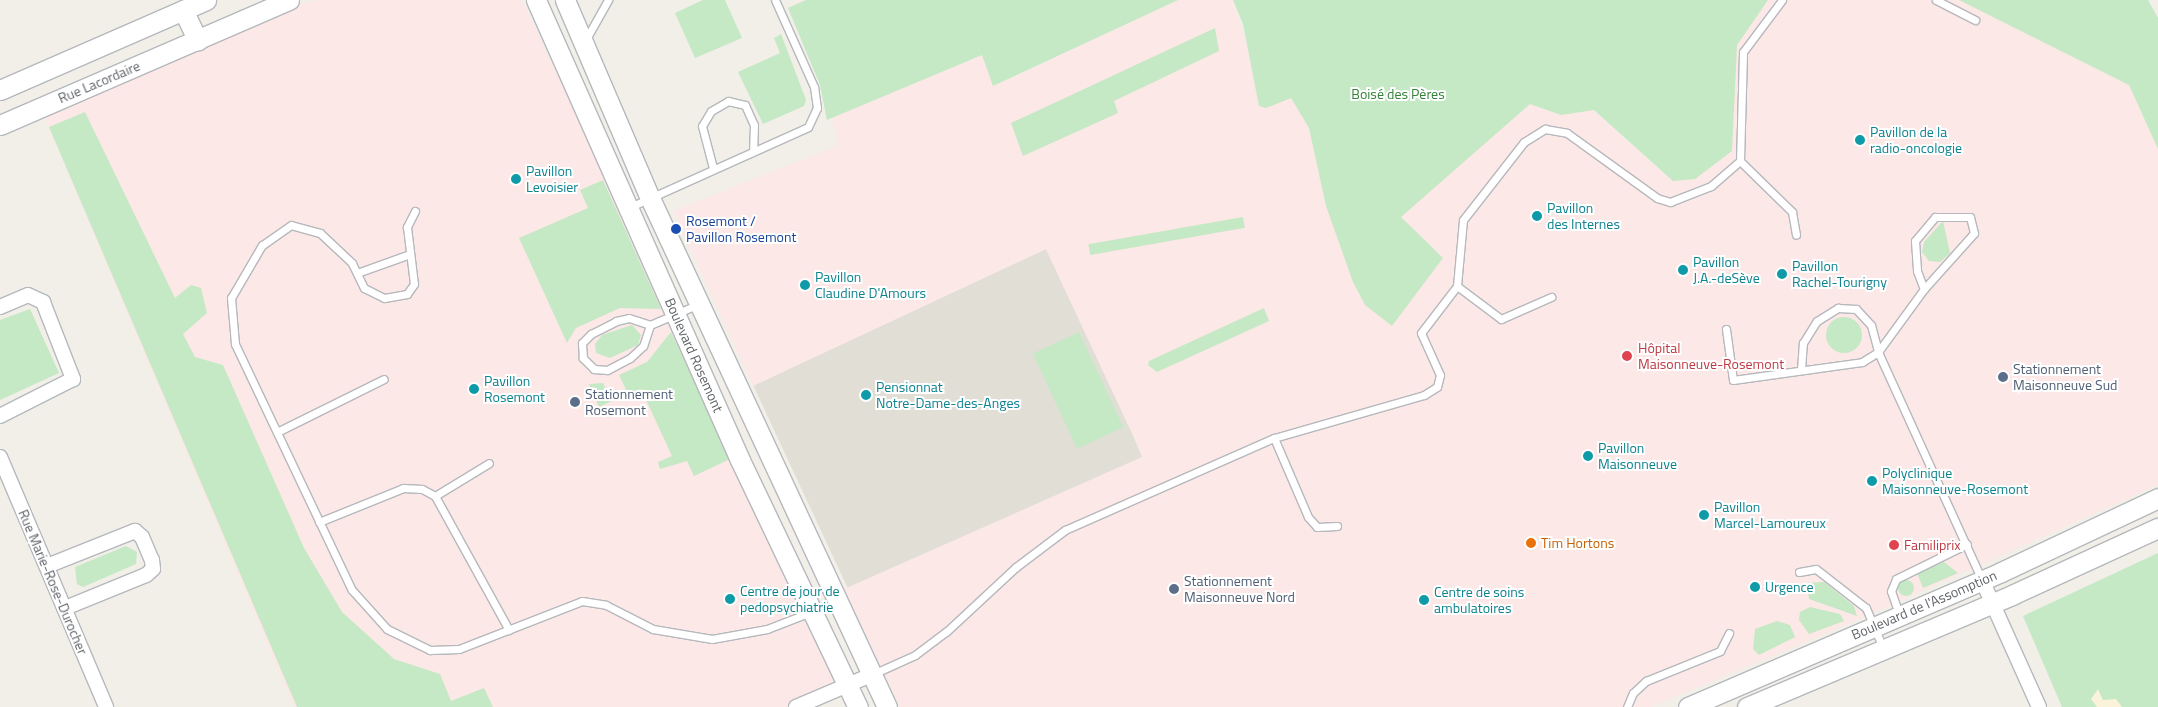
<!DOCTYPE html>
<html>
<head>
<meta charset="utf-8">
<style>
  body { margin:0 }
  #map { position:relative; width:2158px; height:707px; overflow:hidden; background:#f1efe8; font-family:"Titillium Web",sans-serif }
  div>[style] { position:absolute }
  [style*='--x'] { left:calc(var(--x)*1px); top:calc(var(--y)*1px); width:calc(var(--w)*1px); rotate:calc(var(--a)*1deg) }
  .education>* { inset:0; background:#e1ded6; transform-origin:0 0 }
  .medical>* { inset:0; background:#fce8e6 }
  .green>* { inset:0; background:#c5e8c5; transform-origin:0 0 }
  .round { border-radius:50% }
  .sand>* { inset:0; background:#fbf3d9 }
  .roads { filter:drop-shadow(1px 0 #b5b8bc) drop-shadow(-1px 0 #b5b8bc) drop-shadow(0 1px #b5b8bc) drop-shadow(0 -1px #b5b8bc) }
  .lane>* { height:7px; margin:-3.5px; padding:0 3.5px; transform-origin:3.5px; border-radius:3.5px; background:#fff }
  .street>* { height:14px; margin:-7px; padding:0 7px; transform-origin:7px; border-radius:7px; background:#fff }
  .secondary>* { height:19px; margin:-9.5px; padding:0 9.5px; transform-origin:9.5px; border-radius:9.5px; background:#fff }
  .dots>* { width:14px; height:14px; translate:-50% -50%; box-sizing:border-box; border:2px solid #fff; border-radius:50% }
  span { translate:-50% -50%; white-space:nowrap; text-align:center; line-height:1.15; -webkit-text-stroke:4px #fff; paint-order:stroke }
  .street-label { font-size:14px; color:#5f6368 }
  .park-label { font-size:14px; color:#348238 }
  .culture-label { font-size:14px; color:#0d838f }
  .left { translate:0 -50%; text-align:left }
  .transit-label { font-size:14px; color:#164399 }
  .health-label { font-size:14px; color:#be3a42 }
  .service-label { font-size:14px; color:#4e5e75 }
  .food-label { font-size:14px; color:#c56008 }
</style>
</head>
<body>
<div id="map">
  <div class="education">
    <div style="left:1046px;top:249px;width:230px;height:323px;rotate:65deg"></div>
  </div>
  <div class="medical">
    <div style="clip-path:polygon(314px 0,522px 0,848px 685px,795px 707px,294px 707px,40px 107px)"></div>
    <div style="clip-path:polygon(1178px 0,1233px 0,1266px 108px,1291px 97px,1309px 128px,1326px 206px,1400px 217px,1530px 104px,1561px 115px,1593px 110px,1672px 181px,1733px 64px,1737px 45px,1768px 0,1963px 0,2129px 85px,2158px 149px,2158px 485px,1853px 622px,1651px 707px,900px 707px,844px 589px,1142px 457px,1134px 437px,1046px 249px,753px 386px,673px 211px,839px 145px,832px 118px,982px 55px,994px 86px)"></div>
  </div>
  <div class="green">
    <div style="clip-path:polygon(703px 0,725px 0,742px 38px,695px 58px,675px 13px)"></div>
    <div style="clip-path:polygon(806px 0,1178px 0,993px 86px,982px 55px,827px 120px,820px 85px,788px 8px)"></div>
    <div style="clip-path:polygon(1233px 0,1768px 0,1737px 45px,1732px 151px,1695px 179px,1673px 181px,1594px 110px,1561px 115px,1530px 104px,1401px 217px,1443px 258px,1392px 326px,1365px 305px,1353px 282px,1326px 206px,1309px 128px,1291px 98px,1266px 108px,1259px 106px,1243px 24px)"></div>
    <div style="clip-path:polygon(1959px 0,2148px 0,2158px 18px,2158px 149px,2129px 85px)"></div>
    <div style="clip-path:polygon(1215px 28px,1219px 51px,1114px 101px,1118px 113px,1023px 156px,1011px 123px)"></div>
    <div style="clip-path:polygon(781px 34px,806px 100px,804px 106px,763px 124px,738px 72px,780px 53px,774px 38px)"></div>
    <div style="clip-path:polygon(85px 112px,175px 298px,191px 285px,201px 288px,207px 313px,183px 334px,195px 357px,223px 365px,304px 548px,342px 612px,394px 659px,440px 674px,451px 701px,484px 688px,493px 707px,297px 707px,49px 127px)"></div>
    <div style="clip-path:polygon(603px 180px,661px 309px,620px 308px,576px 328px,567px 343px,519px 238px,588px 208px,580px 190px)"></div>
    <div style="left:1243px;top:217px;width:11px;height:157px;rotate:80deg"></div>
    <div style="clip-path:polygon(1943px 221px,1950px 253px,1940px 262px,1929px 261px,1922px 252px,1924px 242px)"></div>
    <div style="clip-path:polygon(1264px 308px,1269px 321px,1157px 372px,1148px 365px,1149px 361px)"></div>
    <div style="clip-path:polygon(30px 309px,59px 373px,0 400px,0 320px)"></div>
    <div class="round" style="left:1826px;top:317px;width:36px;height:36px"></div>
    <div style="clip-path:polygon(632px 325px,641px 335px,638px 345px,610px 358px,596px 353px,595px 344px,602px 335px)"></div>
    <div style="clip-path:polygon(671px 332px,730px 459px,694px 476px,687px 461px,660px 469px,658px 462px,672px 456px,641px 389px,628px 394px,619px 375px,647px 362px)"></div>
    <div style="left:1079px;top:332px;width:105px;height:51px;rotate:65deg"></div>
    <div style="clip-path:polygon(603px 383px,612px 401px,599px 407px,589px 384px)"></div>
    <div style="clip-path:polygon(126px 546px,137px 552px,136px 564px,83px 587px,77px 584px,75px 567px)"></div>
    <div style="clip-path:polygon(2158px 553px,2158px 707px,2062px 707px,2023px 616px)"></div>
    <div style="clip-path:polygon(1944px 562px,1958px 573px,1923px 588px,1917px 573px)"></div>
    <div class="round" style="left:1898px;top:580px;width:16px;height:16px"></div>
    <div style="clip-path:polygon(1824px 582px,1854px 606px,1857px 616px,1809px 599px,1807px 583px)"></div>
    <div style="clip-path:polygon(1810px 607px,1840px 614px,1844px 621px,1809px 634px,1799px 620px,1800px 612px)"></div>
    <div style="clip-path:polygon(1777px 621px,1790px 625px,1795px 637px,1759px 655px,1753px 649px,1755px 629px)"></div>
  </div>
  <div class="sand">
    <div style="clip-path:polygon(2098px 689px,2103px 700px,2116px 699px,2122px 707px,2097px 707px,2091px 699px)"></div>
  </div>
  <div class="roads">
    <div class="lane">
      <div style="--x:1936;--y:0;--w:44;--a:27.1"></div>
      <div style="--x:585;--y:41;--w:47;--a:-60.7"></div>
      <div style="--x:1740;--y:161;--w:73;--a:44.4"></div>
      <div style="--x:1792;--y:212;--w:23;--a:80"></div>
      <div style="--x:713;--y:168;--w:43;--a:-104.7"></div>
      <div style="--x:702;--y:126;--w:17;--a:-59"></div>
      <div style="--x:711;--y:111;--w:20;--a:-30"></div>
      <div style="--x:728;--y:101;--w:17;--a:13"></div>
      <div style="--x:745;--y:105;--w:22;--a:66"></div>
      <div style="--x:754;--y:125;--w:25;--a:92"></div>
      <div style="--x:628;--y:208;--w:197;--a:-24.2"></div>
      <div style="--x:808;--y:127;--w:21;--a:-65"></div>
      <div style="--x:817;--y:108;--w:21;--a:-98"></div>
      <div style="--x:814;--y:87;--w:95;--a:-114.1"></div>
      <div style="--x:415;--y:211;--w:18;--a:117"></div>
      <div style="--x:407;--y:227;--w:57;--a:83"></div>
      <div style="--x:414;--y:284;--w:12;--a:125"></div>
      <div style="--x:407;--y:294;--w:23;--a:170"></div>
      <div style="--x:384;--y:298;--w:22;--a:-153"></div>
      <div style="--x:364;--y:288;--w:28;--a:-116"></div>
      <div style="--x:352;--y:263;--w:44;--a:-136.8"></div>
      <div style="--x:320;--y:233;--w:30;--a:-165"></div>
      <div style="--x:291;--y:225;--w:35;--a:145"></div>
      <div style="--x:262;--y:245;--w:61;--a:120.3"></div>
      <div style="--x:231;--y:298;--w:46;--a:85"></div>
      <div style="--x:235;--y:344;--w:272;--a:64.6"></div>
      <div style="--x:352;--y:590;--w:52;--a:48.1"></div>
      <div style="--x:387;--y:629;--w:48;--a:26"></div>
      <div style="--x:430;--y:650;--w:29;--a:-2"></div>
      <div style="--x:459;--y:649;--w:132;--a:-21.3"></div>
      <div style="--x:582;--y:601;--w:24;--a:9"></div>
      <div style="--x:606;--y:605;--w:53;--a:27.1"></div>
      <div style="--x:653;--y:629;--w:60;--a:9.6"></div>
      <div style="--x:712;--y:639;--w:56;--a:-10.3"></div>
      <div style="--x:767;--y:629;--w:47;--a:-21.1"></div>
      <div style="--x:357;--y:273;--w:56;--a:-19.7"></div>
      <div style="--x:1457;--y:286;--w:55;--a:36.9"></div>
      <div style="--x:1501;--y:319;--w:55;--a:-23.7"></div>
      <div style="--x:650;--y:325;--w:22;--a:108"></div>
      <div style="--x:643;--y:346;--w:18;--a:137"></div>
      <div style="--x:630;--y:358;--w:26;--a:152"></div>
      <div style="--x:607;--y:370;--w:13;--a:-176"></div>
      <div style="--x:594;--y:369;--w:16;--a:-135"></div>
      <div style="--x:583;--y:358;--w:15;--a:-94"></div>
      <div style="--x:582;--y:343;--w:13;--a:-45"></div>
      <div style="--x:591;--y:334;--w:28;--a:-27"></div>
      <div style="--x:616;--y:321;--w:13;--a:-13"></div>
      <div style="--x:629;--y:318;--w:22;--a:18"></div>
      <div style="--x:650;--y:325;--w:53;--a:-23.2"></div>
      <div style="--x:1726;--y:329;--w:51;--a:82.2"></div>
      <div style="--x:1733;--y:380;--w:130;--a:-7.9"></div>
      <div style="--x:1862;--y:362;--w:19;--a:-32"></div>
      <div style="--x:1878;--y:352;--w:78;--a:-53.9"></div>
      <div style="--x:1924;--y:289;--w:75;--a:-48.2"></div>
      <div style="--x:1974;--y:233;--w:16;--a:-104"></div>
      <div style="--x:1970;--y:217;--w:35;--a:180"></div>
      <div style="--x:1935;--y:217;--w:31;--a:130"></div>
      <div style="--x:1915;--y:241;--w:30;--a:86"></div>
      <div style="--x:1917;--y:271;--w:19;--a:69"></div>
      <div style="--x:1801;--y:370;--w:27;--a:-86"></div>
      <div style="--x:1803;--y:343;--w:26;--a:-58"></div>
      <div style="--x:1817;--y:321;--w:25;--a:-32"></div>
      <div style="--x:1838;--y:308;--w:18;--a:3"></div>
      <div style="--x:1856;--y:309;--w:22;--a:47"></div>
      <div style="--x:1871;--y:325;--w:28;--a:75"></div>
      <div style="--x:1878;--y:352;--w:251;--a:65.5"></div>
      <div style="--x:277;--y:432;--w:119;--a:-26.4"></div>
      <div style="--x:1274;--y:438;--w:86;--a:66.7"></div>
      <div style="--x:1308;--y:517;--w:13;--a:48"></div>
      <div style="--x:1317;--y:527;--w:20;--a:-3"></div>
      <div style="--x:435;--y:496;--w:63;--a:-31.4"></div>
      <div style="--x:319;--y:522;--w:91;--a:-22"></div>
      <div style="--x:403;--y:488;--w:19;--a:3"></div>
      <div style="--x:422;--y:489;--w:15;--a:28"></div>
      <div style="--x:435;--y:496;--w:153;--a:61.1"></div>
      <div style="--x:1799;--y:572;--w:17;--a:-10"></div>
      <div style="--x:1816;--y:569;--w:63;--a:38"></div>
      <div style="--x:1866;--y:608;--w:43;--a:67"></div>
      <div style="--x:1899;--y:614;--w:24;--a:-109"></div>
      <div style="--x:1891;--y:591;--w:13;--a:-67"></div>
      <div style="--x:1896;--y:579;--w:79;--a:-26.2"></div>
      <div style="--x:873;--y:674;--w:46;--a:-24.3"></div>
      <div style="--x:915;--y:655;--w:39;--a:-37"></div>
      <div style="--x:946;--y:632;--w:96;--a:-42.9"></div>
      <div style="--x:1016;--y:567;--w:61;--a:-37.1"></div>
      <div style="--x:1065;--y:530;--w:228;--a:-23.8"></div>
      <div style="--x:1274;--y:438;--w:156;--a:-16"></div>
      <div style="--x:1424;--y:395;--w:15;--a:-32"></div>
      <div style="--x:1437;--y:387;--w:12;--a:-76"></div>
      <div style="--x:1440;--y:375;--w:46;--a:-114.3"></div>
      <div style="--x:1421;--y:333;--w:59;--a:-52.5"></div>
      <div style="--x:1457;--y:286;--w:66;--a:-84.8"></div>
      <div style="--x:1463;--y:220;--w:99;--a:-52"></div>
      <div style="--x:1524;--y:142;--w:25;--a:-32"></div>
      <div style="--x:1545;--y:129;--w:22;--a:10"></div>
      <div style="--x:1567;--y:133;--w:111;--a:35.8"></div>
      <div style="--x:1657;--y:198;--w:14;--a:17"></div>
      <div style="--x:1670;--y:202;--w:44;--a:-21.3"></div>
      <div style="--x:1711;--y:186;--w:38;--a:-41"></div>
      <div style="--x:1740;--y:161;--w:109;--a:-88.4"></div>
      <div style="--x:1743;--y:52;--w:65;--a:-53.1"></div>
      <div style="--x:1627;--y:707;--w:15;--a:-67"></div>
      <div style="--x:1633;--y:693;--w:18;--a:-43"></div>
      <div style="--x:1646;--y:681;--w:80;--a:-22.1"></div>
      <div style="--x:1720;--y:651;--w:20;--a:-63"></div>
    </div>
    <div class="street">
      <div style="--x:0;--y:307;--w:30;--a:-23"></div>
      <div style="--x:28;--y:295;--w:17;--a:25"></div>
      <div style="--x:43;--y:302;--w:83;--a:68.7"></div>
      <div style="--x:73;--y:379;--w:82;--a:153.1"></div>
      <div style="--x:0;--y:457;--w:272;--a:67"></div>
      <div style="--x:47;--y:566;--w:95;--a:-21.7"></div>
      <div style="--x:135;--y:531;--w:9;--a:41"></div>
      <div style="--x:142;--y:537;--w:25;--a:67"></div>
      <div style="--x:152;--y:560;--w:9;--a:84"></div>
      <div style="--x:153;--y:569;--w:9;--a:139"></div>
      <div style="--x:146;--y:575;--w:87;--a:157.8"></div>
      <div style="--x:1982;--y:580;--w:139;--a:65.8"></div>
      <div style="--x:796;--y:707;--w:82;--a:-23.1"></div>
    </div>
    <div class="secondary">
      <div style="--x:536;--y:0;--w:503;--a:66.08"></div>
      <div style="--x:740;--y:460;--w:274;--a:64.5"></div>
      <div style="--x:565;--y:0;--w:215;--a:66.8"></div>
      <div style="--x:650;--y:198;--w:561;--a:65.03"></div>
      <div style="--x:183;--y:10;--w:34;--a:64"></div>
      <div style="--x:0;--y:90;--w:225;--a:-23.6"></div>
      <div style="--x:0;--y:125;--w:315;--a:-23.4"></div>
      <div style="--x:1688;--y:707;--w:341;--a:-23.3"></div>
      <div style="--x:2001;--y:572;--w:174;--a:-25.2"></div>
      <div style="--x:1747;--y:707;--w:288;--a:-22.9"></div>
      <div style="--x:2012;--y:595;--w:161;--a:-24.7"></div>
    </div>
  </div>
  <div class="dots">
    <div style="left:1860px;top:140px;background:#0f9aa8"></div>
    <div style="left:516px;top:179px;background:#0f9aa8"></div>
    <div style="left:1537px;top:216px;background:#0f9aa8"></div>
    <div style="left:676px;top:229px;background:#1a4fb4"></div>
    <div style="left:1683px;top:270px;background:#0f9aa8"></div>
    <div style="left:1782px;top:274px;background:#0f9aa8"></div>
    <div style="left:805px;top:285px;background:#0f9aa8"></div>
    <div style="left:1627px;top:356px;background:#e0444e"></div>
    <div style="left:2003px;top:377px;background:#5c6f8a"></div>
    <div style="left:474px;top:389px;background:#0f9aa8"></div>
    <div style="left:866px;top:395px;background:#0f9aa8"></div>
    <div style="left:575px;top:402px;background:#5c6f8a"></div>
    <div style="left:1588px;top:456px;background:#0f9aa8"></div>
    <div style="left:1872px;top:481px;background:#0f9aa8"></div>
    <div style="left:1704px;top:515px;background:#0f9aa8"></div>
    <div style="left:1531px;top:543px;background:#e8710a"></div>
    <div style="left:1894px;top:545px;background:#e0444e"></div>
    <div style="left:1755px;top:587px;background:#0f9aa8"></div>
    <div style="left:1174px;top:589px;background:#5c6f8a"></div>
    <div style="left:730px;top:599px;background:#0f9aa8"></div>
    <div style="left:1424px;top:600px;background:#0f9aa8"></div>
  </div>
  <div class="street-label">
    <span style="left:99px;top:82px;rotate:-23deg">Rue Lacordaire</span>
    <span style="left:694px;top:355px;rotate:66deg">Boulevard Rosemont</span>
    <span style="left:53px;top:582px;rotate:67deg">Rue Marie-Rose-Durocher</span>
    <span style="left:1924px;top:605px;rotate:-23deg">Boulevard de l'Assomption</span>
  </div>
  <div class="park-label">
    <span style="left:1398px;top:94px">Boisé des Pères</span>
  </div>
  <div class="culture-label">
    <span class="left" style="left:1870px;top:140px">Pavillon de la<br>radio-oncologie</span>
    <span class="left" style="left:526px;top:179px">Pavillon<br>Levoisier</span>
    <span class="left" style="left:1547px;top:216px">Pavillon<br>des Internes</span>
    <span class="left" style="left:1693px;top:270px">Pavillon<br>J.A.-deSève</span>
    <span class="left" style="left:1792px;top:274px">Pavillon<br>Rachel-Tourigny</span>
    <span class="left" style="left:815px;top:285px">Pavillon<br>Claudine D'Amours</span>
    <span class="left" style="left:484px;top:389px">Pavillon<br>Rosemont</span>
    <span class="left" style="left:876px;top:395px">Pensionnat<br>Notre-Dame-des-Anges</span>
    <span class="left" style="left:1598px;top:456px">Pavillon<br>Maisonneuve</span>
    <span class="left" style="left:1882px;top:481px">Polyclinique<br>Maisonneuve-Rosemont</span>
    <span class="left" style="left:1714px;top:515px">Pavillon<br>Marcel-Lamoureux</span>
    <span class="left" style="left:1765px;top:587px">Urgence</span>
    <span class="left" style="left:740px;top:599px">Centre de jour de<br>pedopsychiatrie</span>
    <span class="left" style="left:1434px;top:600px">Centre de soins<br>ambulatoires</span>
  </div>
  <div class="transit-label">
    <span class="left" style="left:686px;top:229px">Rosemont /<br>Pavillon Rosemont</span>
  </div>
  <div class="health-label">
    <span class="left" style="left:1638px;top:356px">Hôpital<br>Maisonneuve-Rosemont</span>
    <span class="left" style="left:1904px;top:545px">Familiprix</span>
  </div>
  <div class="service-label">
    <span class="left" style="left:2013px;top:377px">Stationnement<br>Maisonneuve Sud</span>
    <span class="left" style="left:585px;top:402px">Stationnement<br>Rosemont</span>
    <span class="left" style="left:1184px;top:589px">Stationnement<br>Maisonneuve Nord</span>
  </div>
  <div class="food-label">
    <span class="left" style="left:1541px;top:543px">Tim Hortons</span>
  </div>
</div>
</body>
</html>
